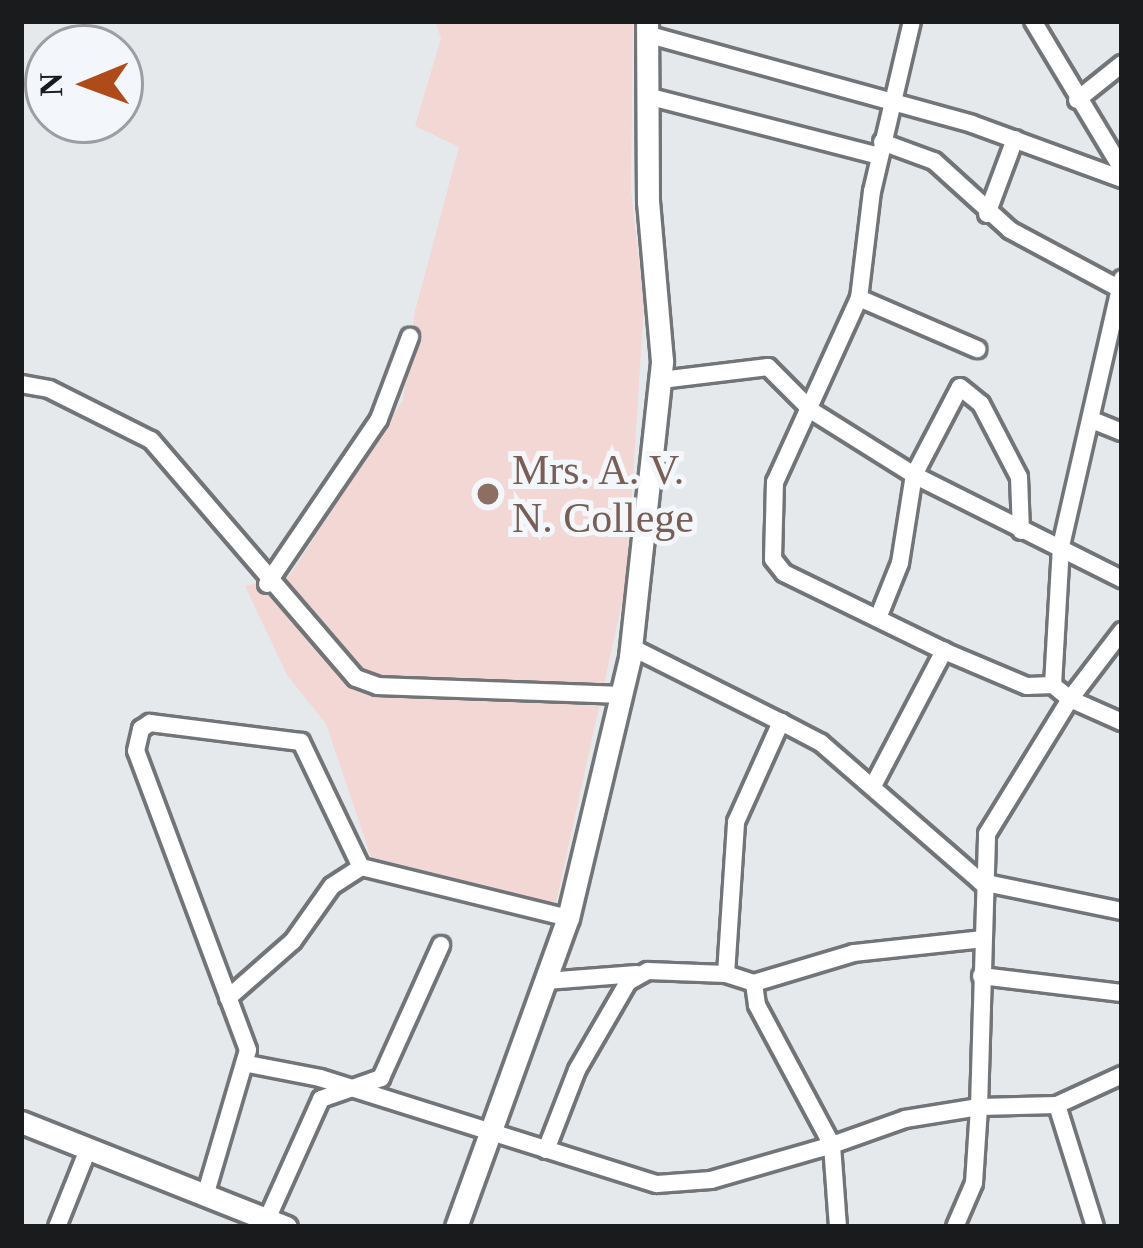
<!DOCTYPE html>
<html>
<head>
<meta charset="utf-8">
<style>
  body { margin:0 }
  #map { position:relative; width:1143px; height:1248px; overflow:hidden; background:#e6e9ec; font-family:Georgia,serif }
  div>[style] { position:absolute }
  [style*='--x'] { left:calc(var(--x)*1px); top:calc(var(--y)*1px); width:calc(var(--w)*1px); rotate:calc(var(--a)*1deg) }
  .education>* { inset:0; background:#f2d7d5 }
  .roads { filter:drop-shadow(3px 0 #727578) drop-shadow(-3px 0 #727578) drop-shadow(0 3px #727578) drop-shadow(0 -3px #727578) }
  .street>* { height:16px; margin:-8px; padding:0 8px; transform-origin:8px; border-radius:8px; background:#fff }
  .secondary>* { height:21px; margin:-10.5px; padding:0 10.5px; transform-origin:10.5px; border-radius:10.5px; background:#fff }
  .dots>* { width:33px; height:33px; translate:-50% -50%; box-sizing:border-box; border:6px solid #f3f6fa; border-radius:50% }
  span { translate:-50% -50%; white-space:nowrap; text-align:center; line-height:1.15; -webkit-text-stroke:10px #f3f6fa; paint-order:stroke }
  .education-label { font-size:42px; color:#785e54 }
  .left { translate:0 -50%; text-align:left }
  .frame { position:absolute; inset:0; border:24px solid #1a1b1c; pointer-events:none }
  .north { position:absolute; left:24px; top:24px; width:120px; height:120px; box-sizing:border-box; background:#f3f6fa; border:3px solid #9c9ea1; border-radius:50%; rotate:269deg; font-size:33px; font-weight:700; line-height:48px; text-align:center; color:#1a1b1c }
  .north::after { content:''; display:block; margin:auto; width:42px; height:54px; background:#af4b19; clip-path:polygon(50% 0,100% 100%,50% 72%,0 100%) }
</style>
</head>
<body>
<div id="map">
  <div class="education">
    <div style="clip-path:polygon(435px 21px,633px 21px,631px 190px,644px 306px,626px 584px,556px 903px,371px 857px,326px 724px,287px 675px,245px 586px,290px 575px,403px 400px,415px 311px,459px 147px,415px 126px,441px 38px)"></div>
  </div>
  <div class="roads">
    <div class="street">
      <div style="--x:912;--y:21;--w:175;--a:103.2"></div>
      <div style="--x:872;--y:191;--w:108;--a:96.9"></div>
      <div style="--x:859;--y:298;--w:202;--a:114.5"></div>
      <div style="--x:775;--y:482;--w:77;--a:91.5"></div>
      <div style="--x:773;--y:559;--w:18;--a:52"></div>
      <div style="--x:784;--y:573;--w:178;--a:26"></div>
      <div style="--x:944;--y:651;--w:90;--a:22.9"></div>
      <div style="--x:1027;--y:686;--w:26;--a:-2"></div>
      <div style="--x:1033;--y:21;--w:173;--a:59"></div>
      <div style="--x:646;--y:34;--w:338;--a:15.4"></div>
      <div style="--x:972;--y:124;--w:160;--a:20.1"></div>
      <div style="--x:647;--y:96;--w:240;--a:14.5"></div>
      <div style="--x:1077;--y:100;--w:58;--a:-38.7"></div>
      <div style="--x:882;--y:142;--w:55;--a:20.1"></div>
      <div style="--x:934;--y:161;--w:103;--a:42.2"></div>
      <div style="--x:1010;--y:230;--w:123;--a:28.2"></div>
      <div style="--x:987;--y:214;--w:80;--a:-69.5"></div>
      <div style="--x:859;--y:298;--w:129;--a:23.4"></div>
      <div style="--x:661;--y:380;--w:108;--a:-6.9"></div>
      <div style="--x:768;--y:367;--w:62;--a:45"></div>
      <div style="--x:812;--y:411;--w:120;--a:32.1"></div>
      <div style="--x:914;--y:475;--w:99;--a:-62.4"></div>
      <div style="--x:960;--y:387;--w:27;--a:39"></div>
      <div style="--x:981;--y:404;--w:82;--a:62.5"></div>
      <div style="--x:1019;--y:477;--w:54;--a:87.9"></div>
      <div style="--x:21;--y:384;--w:28;--a:10"></div>
      <div style="--x:49;--y:389;--w:114;--a:26.6"></div>
      <div style="--x:151;--y:440;--w:314;--a:49.3"></div>
      <div style="--x:356;--y:678;--w:23;--a:20"></div>
      <div style="--x:378;--y:686;--w:244;--a:2.1"></div>
      <div style="--x:1092;--y:420;--w:32;--a:22"></div>
      <div style="--x:267;--y:584;--w:199;--a:-55.8"></div>
      <div style="--x:379;--y:419;--w:88;--a:-69.3"></div>
      <div style="--x:878;--y:618;--w:59;--a:-68.2"></div>
      <div style="--x:900;--y:563;--w:89;--a:-81"></div>
      <div style="--x:914;--y:475;--w:233;--a:26.6"></div>
      <div style="--x:1122;--y:631;--w:86;--a:127.4"></div>
      <div style="--x:1070;--y:699;--w:57;--a:23.9"></div>
      <div style="--x:631;--y:647;--w:168;--a:26.6"></div>
      <div style="--x:873;--y:786;--w:153;--a:-62.3"></div>
      <div style="--x:981;--y:976;--w:142;--a:6.9"></div>
      <div style="--x:546;--y:981;--w:91;--a:-4.4"></div>
      <div style="--x:754;--y:983;--w:29;--a:-162"></div>
      <div style="--x:726;--y:974;--w:152;--a:-86.2"></div>
      <div style="--x:736;--y:822;--w:110;--a:-65.8"></div>
      <div style="--x:781;--y:722;--w:45;--a:27.7"></div>
      <div style="--x:821;--y:743;--w:212;--a:41"></div>
      <div style="--x:981;--y:882;--w:144;--a:11.6"></div>
      <div style="--x:228;--y:998;--w:86;--a:-41.2"></div>
      <div style="--x:293;--y:941;--w:67;--a:-54.7"></div>
      <div style="--x:332;--y:886;--w:35;--a:-33"></div>
      <div style="--x:248;--y:1064;--w:73;--a:11"></div>
      <div style="--x:320;--y:1078;--w:353;--a:17.5"></div>
      <div style="--x:657;--y:1184;--w:54;--a:-4.2"></div>
      <div style="--x:711;--y:1180;--w:126;--a:-16.1"></div>
      <div style="--x:832;--y:1145;--w:159;--a:-118.2"></div>
      <div style="--x:757;--y:1005;--w:22;--a:-98"></div>
      <div style="--x:754;--y:983;--w:104;--a:-16.7"></div>
      <div style="--x:854;--y:953;--w:129;--a:-6.2"></div>
      <div style="--x:1057;--y:1105;--w:72;--a:-24.8"></div>
      <div style="--x:546;--y:1150;--w:86;--a:-68.8"></div>
      <div style="--x:577;--y:1070;--w:102;--a:-59.9"></div>
      <div style="--x:628;--y:982;--w:23;--a:-29"></div>
      <div style="--x:648;--y:971;--w:78;--a:2.2"></div>
      <div style="--x:205;--y:1196;--w:152;--a:-73.6"></div>
      <div style="--x:248;--y:1050;--w:319;--a:-110.5"></div>
      <div style="--x:136;--y:751;--w:23;--a:-77"></div>
      <div style="--x:141;--y:729;--w:11;--a:-34"></div>
      <div style="--x:150;--y:723;--w:152;--a:7.2"></div>
      <div style="--x:301;--y:742;--w:139;--a:64.4"></div>
      <div style="--x:361;--y:867;--w:213;--a:13.8"></div>
      <div style="--x:264;--y:1226;--w:139;--a:-65.8"></div>
      <div style="--x:321;--y:1099;--w:64;--a:-19.3"></div>
      <div style="--x:381;--y:1078;--w:146;--a:-65.7"></div>
      <div style="--x:57;--y:1227;--w:81;--a:-68.2"></div>
      <div style="--x:838;--y:1227;--w:82;--a:-94.2"></div>
      <div style="--x:832;--y:1145;--w:77;--a:-19.6"></div>
      <div style="--x:905;--y:1119;--w:75;--a:-9.2"></div>
      <div style="--x:979;--y:1107;--w:273;--a:-88.3"></div>
      <div style="--x:987;--y:834;--w:158;--a:-58.4"></div>
      <div style="--x:1070;--y:699;--w:22;--a:-141"></div>
      <div style="--x:1053;--y:685;--w:139;--a:-86.7"></div>
      <div style="--x:1061;--y:546;--w:274;--a:-77.1"></div>
      <div style="--x:955;--y:1227;--w:48;--a:-66.6"></div>
      <div style="--x:974;--y:1183;--w:76;--a:-86.2"></div>
      <div style="--x:979;--y:1107;--w:78;--a:-1.5"></div>
      <div style="--x:1057;--y:1105;--w:128;--a:72.7"></div>
    </div>
    <div class="secondary">
      <div style="--x:21;--y:1122;--w:285;--a:21.6"></div>
      <div style="--x:456;--y:1227;--w:329;--a:-70.1"></div>
      <div style="--x:568;--y:918;--w:268;--a:-76.6"></div>
      <div style="--x:630;--y:657;--w:298;--a:-83.8"></div>
      <div style="--x:662;--y:361;--w:160;--a:-95"></div>
      <div style="--x:648;--y:202;--w:181;--a:-90.3"></div>
    </div>
  </div>
  <div class="dots">
    <div style="left:488px;top:494px;background:#8d6e63"></div>
  </div>
  <div class="education-label">
    <span class="left" style="left:512px;top:494px">Mrs. A. V.<br>N. College</span>
  </div>
  <div class="frame"></div>
  <div class="north">N</div>
</div>
</body>
</html>
